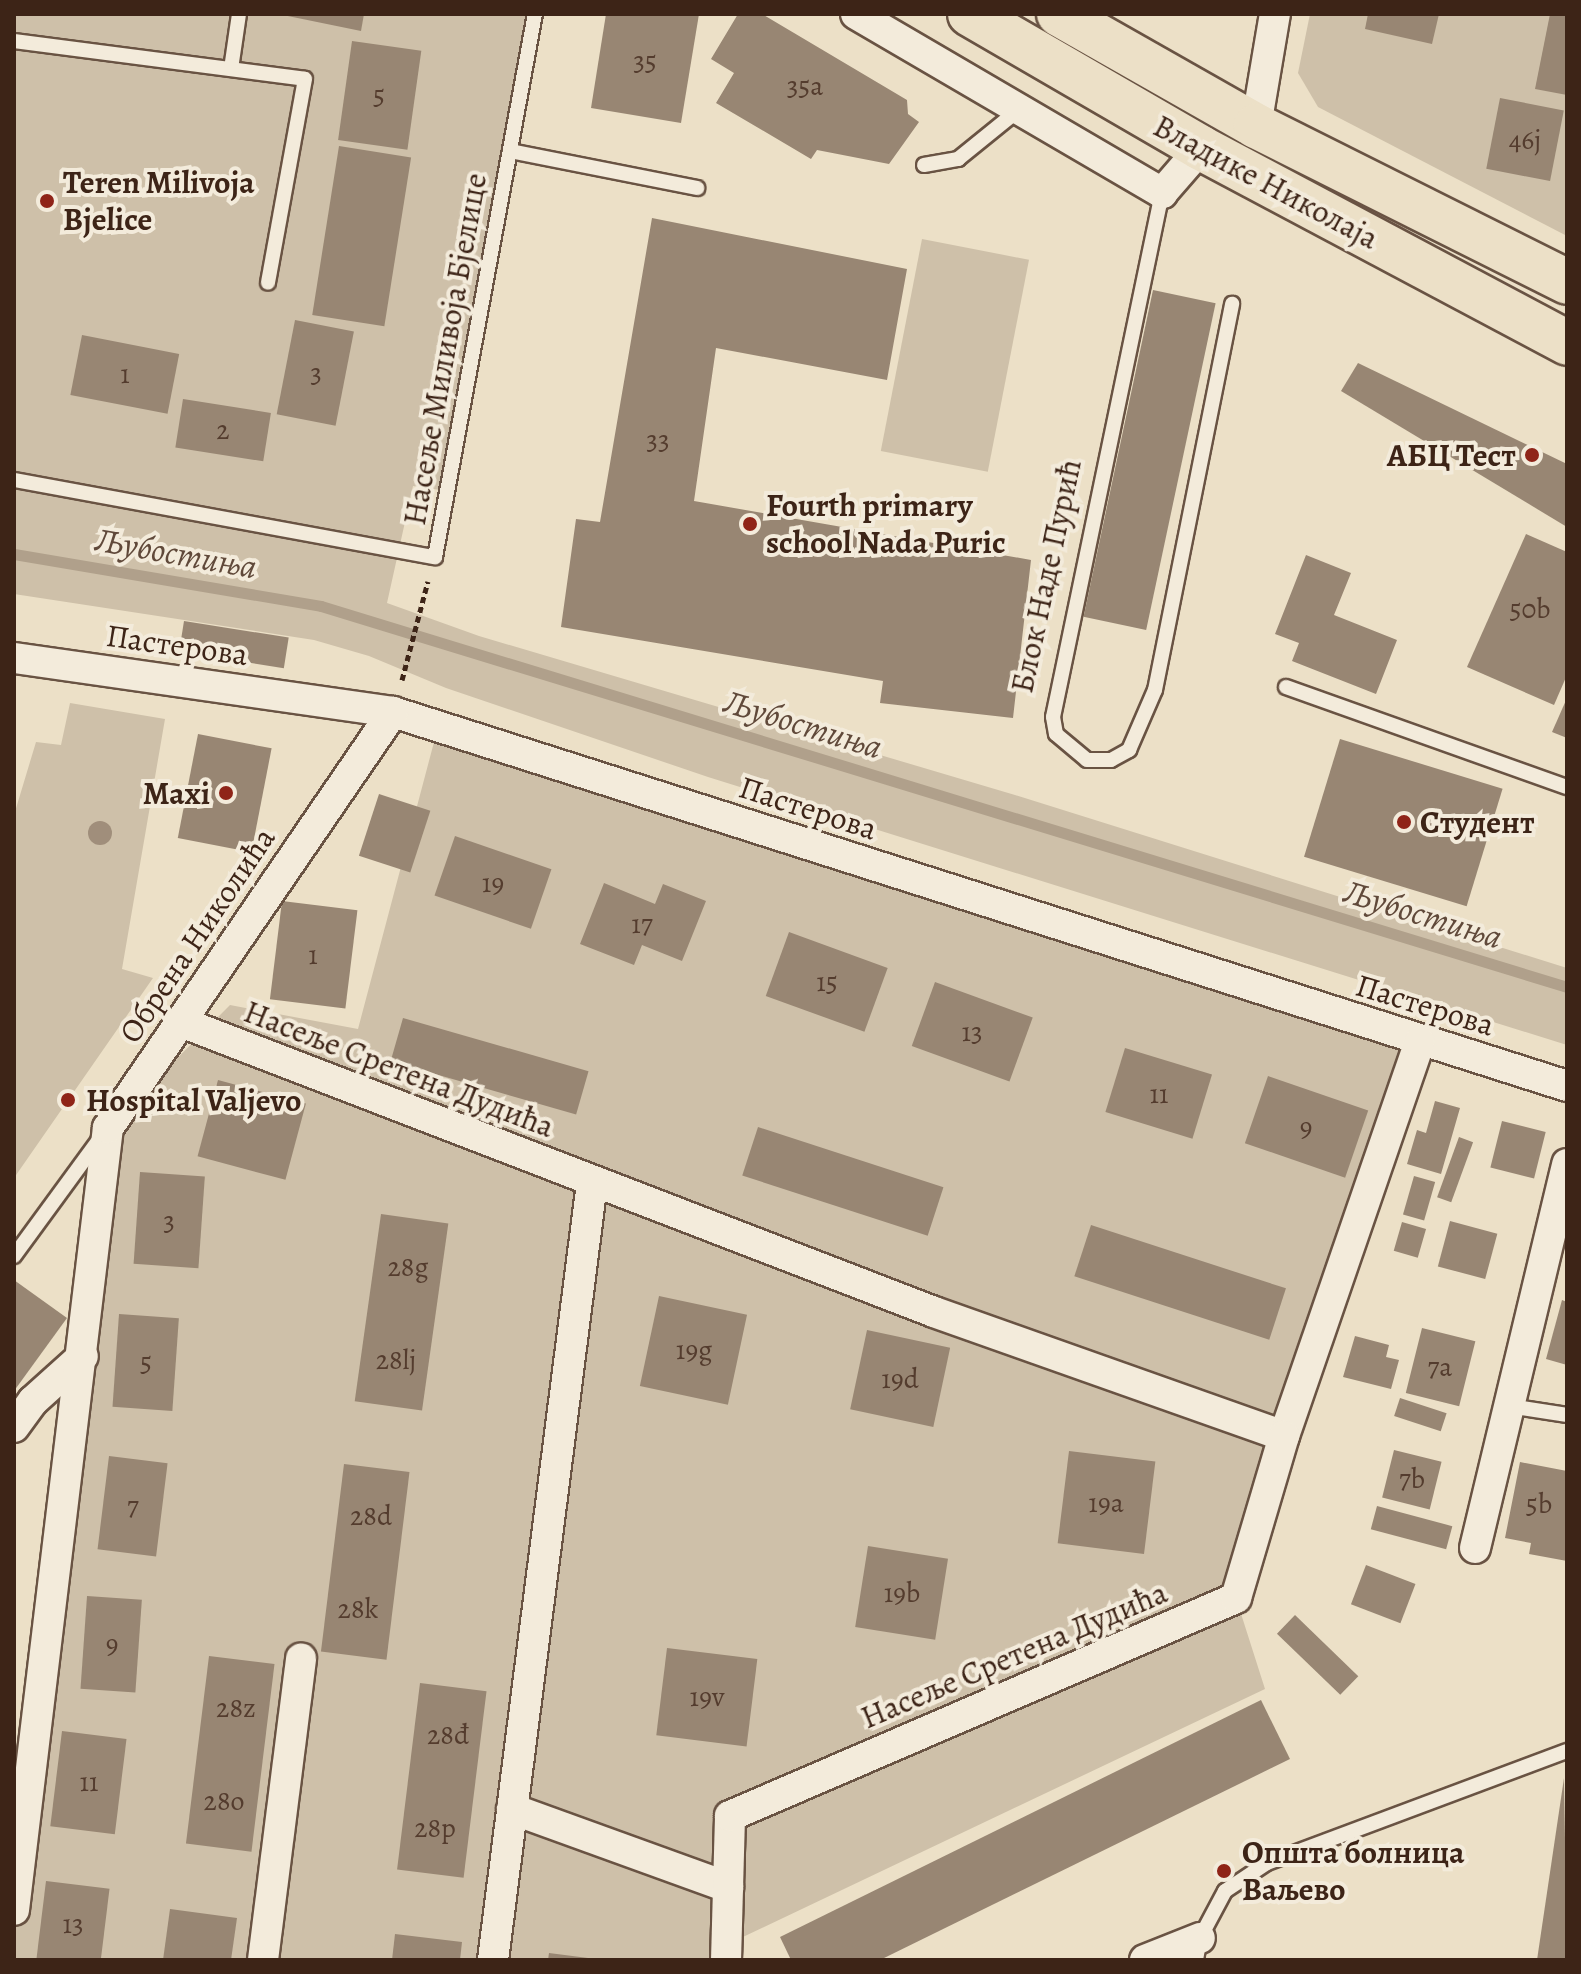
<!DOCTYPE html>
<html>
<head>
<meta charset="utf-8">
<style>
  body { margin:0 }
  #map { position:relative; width:1581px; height:1974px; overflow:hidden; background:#ece0c7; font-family:Alegreya,serif }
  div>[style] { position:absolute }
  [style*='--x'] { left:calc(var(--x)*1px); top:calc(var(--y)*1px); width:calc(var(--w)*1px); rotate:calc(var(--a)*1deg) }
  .green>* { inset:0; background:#cec0a9; transform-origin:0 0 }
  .stream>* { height:11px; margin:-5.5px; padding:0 5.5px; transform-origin:5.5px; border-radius:5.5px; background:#b0a08b }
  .building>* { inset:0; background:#988673; transform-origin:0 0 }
  .path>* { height:5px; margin-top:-2.5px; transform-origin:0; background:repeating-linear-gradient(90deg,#3d2417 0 6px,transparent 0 10px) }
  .roads { filter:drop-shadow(2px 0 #695343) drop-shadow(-2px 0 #695343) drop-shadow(0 2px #695343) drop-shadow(0 -2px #695343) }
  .lane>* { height:14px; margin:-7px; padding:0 7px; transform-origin:7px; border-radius:7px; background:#f3ebdb }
  .street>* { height:30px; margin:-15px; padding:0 15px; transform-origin:15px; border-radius:15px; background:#f3ebdb }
  .primary>* { height:44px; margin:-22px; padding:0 22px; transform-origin:22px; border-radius:22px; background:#ece0c7 }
  .trees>* { width:24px; height:24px; margin:-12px; border-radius:50%; background:#a08e7b }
  .dots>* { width:22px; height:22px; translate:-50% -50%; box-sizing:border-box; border:4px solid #f3ebdb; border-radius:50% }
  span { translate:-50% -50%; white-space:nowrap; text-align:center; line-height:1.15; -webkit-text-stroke:8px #f3ebdb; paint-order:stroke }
  .number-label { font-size:28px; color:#543c2e }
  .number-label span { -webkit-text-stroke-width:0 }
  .street-label { font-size:32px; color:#3d2417 }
  .poi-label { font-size:32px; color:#3d2417; font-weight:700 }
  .left { translate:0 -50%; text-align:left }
  .right { translate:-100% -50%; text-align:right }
  .water-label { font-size:34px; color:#60493a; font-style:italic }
  .frame { position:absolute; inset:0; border:16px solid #3d2417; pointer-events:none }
</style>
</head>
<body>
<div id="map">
  <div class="green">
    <div style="clip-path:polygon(14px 14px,535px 14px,447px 491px,413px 486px,387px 603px,479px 636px,1015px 795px,1567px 968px,1567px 1045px,708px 777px,446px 688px,369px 656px,314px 640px,14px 594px)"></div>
    <div style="clip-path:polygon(1310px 14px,1567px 14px,1567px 236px,1318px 107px,1298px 73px)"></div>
    <div style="left:922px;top:239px;width:109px;height:216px;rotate:11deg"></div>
    <div style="clip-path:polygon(70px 703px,165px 719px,122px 969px,153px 978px,14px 1178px,14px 815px,36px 742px,61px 745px)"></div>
    <div style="clip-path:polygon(438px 727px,1420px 1042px,1236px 1598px,1265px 1689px,726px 1945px,721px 1960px,14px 1960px,14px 1910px,108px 1128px,230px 1005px,358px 1029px)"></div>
  </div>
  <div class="stream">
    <div style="--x:14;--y:554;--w:311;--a:9.6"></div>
    <div style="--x:321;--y:606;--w:1303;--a:17"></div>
  </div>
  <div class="building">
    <div style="clip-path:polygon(278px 14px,364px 14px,361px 31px)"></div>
    <div style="clip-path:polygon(606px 14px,699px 14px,681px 123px,591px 108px)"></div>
    <div style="clip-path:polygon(738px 14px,762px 14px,907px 100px,908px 114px,919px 122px,889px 164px,817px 150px,811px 159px,716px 103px,734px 73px,711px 59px)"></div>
    <div style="clip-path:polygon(1368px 14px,1439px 14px,1432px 44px,1365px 29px)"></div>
    <div style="clip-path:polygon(1550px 14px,1567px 14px,1567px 95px,1535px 89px)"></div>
    <div style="left:352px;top:41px;width:70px;height:100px;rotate:8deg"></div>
    <div style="left:1500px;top:98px;width:65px;height:72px;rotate:11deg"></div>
    <div style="left:339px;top:146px;width:73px;height:171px;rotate:9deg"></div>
    <div style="clip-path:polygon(652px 218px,907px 269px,887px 380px,716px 348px,694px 501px,1031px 560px,1013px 718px,880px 703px,883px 681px,561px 627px,576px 519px,600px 522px)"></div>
    <div style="left:1153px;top:290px;width:64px;height:334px;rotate:12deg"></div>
    <div style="left:295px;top:320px;width:60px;height:96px;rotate:11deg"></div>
    <div style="left:82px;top:335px;width:99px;height:61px;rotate:11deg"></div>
    <div style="clip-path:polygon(1358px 363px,1567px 464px,1567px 527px,1341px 391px)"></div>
    <div style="left:183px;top:399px;width:89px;height:49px;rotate:9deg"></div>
    <div style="clip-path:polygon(1526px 534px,1567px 552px,1567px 675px,1554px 705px,1467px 667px)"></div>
    <div style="clip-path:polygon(1306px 555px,1351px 573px,1334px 615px,1397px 640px,1376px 694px,1292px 661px,1299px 643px,1275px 634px)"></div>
    <div style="left:184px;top:621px;width:106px;height:31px;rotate:9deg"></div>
    <div style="clip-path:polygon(1567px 698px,1567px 738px,1552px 732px)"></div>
    <div style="left:198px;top:734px;width:75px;height:106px;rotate:11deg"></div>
    <div style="left:1340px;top:739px;width:170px;height:123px;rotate:17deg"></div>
    <div style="left:379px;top:794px;width:54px;height:65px;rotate:18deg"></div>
    <div style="left:455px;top:836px;width:102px;height:63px;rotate:19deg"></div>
    <div style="clip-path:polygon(604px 883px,655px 904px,663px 884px,706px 901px,682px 961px,642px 945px,634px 965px,580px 944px)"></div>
    <div style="left:282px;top:901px;width:76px;height:99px;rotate:7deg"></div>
    <div style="left:789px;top:932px;width:105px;height:68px;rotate:20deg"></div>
    <div style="left:935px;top:982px;width:104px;height:68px;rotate:20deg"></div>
    <div style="left:403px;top:1018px;width:193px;height:45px;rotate:16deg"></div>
    <div style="left:1125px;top:1048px;width:91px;height:67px;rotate:17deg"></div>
    <div style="left:1268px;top:1076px;width:106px;height:71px;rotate:19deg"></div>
    <div style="left:218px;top:1080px;width:91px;height:79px;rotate:15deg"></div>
    <div style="clip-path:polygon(1435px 1101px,1460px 1108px,1441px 1174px,1407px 1164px,1417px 1130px,1426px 1133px)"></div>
    <div style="left:1502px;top:1121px;width:45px;height:48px;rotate:14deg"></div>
    <div style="left:758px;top:1127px;width:195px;height:51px;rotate:18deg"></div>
    <div style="left:1459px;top:1137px;width:15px;height:64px;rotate:20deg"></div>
    <div style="left:140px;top:1172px;width:65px;height:92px;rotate:4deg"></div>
    <div style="left:1414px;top:1176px;width:22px;height:40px;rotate:16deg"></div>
    <div style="left:381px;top:1214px;width:68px;height:189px;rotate:8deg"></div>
    <div style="left:1450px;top:1221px;width:49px;height:47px;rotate:15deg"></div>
    <div style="left:1402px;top:1222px;width:25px;height:30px;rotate:16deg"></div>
    <div style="left:1091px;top:1225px;width:205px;height:54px;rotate:18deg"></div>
    <div style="clip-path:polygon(14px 1280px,67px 1318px,14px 1391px)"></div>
    <div style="left:659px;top:1296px;width:90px;height:92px;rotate:12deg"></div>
    <div style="clip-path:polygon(1562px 1300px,1567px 1302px,1567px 1365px,1546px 1359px)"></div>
    <div style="left:119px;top:1314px;width:60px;height:93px;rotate:4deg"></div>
    <div style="left:1422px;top:1328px;width:55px;height:67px;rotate:14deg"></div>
    <div style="left:867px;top:1330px;width:85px;height:81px;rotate:12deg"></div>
    <div style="clip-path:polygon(1355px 1336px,1389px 1345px,1386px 1357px,1399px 1360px,1391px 1389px,1343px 1377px)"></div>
    <div style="left:1400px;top:1398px;width:49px;height:19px;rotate:18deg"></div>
    <div style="left:1394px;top:1450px;width:49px;height:49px;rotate:14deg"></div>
    <div style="left:1069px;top:1451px;width:87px;height:93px;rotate:7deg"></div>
    <div style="left:109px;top:1456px;width:59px;height:94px;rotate:7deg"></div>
    <div style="clip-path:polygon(1520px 1462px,1567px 1471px,1567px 1561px,1529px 1554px,1531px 1543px,1505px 1538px)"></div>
    <div style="left:344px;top:1464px;width:66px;height:189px;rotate:7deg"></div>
    <div style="left:1377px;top:1506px;width:78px;height:24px;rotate:15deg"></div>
    <div style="left:868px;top:1546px;width:81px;height:82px;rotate:9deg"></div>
    <div style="left:1366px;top:1565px;width:53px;height:42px;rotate:21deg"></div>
    <div style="left:87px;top:1596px;width:55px;height:93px;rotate:4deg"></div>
    <div style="left:1295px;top:1615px;width:88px;height:26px;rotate:44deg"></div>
    <div style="left:667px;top:1648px;width:91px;height:88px;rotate:7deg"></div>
    <div style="left:209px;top:1656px;width:66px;height:189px;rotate:7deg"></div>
    <div style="left:420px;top:1683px;width:67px;height:188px;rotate:7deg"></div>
    <div style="clip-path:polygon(1261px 1700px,1290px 1759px,880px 1960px,791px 1960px,780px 1937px)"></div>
    <div style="left:62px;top:1731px;width:65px;height:96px;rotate:7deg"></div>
    <div style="clip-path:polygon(1564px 1778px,1567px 1960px,1537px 1960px)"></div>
    <div style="left:46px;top:1881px;width:64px;height:80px;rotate:7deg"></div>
    <div style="clip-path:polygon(170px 1909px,237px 1918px,231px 1960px,163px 1960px)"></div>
    <div style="clip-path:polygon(395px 1934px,462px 1942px,460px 1960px,392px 1960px)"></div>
    <div style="clip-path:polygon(549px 1953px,588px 1958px,588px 1960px,548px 1960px)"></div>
  </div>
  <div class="path">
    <div style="--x:402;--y:680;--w:102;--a:-75.3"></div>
  </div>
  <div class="roads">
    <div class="lane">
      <div style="--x:14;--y:41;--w:293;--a:7.4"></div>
      <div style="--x:305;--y:79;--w:207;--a:100.3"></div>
      <div style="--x:231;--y:69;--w:56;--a:-81.7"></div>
      <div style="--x:510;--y:151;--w:191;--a:11.2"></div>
      <div style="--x:924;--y:165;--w:35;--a:-10"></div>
      <div style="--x:958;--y:159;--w:81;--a:-39"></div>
      <div style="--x:1162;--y:193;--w:535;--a:101.75"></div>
      <div style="--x:1053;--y:717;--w:17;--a:80"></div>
      <div style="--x:1056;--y:734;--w:40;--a:40"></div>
      <div style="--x:1087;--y:760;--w:24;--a:0"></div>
      <div style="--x:1111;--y:760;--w:21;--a:-29"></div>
      <div style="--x:1129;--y:750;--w:65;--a:-66.6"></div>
      <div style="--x:1155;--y:690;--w:394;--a:-78.7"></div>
      <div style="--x:14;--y:480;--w:428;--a:10.4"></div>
      <div style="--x:435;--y:557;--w:552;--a:-79.57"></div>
      <div style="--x:1286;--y:687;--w:298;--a:19.6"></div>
      <div style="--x:14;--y:1256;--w:147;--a:-53.8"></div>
      <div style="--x:1509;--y:1406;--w:59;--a:8.8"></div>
      <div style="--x:1196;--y:1960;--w:22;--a:-80"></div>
      <div style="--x:1200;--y:1938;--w:53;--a:-62"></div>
      <div style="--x:1225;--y:1891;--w:50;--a:-33.7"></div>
      <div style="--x:1267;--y:1863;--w:320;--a:-20.5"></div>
    </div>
    <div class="street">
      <div style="--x:856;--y:14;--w:355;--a:30.3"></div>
      <div style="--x:1162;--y:193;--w:60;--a:-49.1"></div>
      <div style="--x:1256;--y:126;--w:114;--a:-80.4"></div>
      <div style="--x:14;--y:658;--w:383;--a:8.1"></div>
      <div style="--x:393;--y:712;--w:1232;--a:17.67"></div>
      <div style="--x:181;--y:1022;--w:807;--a:21.06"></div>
      <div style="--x:934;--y:1312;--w:371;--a:19.5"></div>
      <div style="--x:1284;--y:1436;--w:417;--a:-71"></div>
      <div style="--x:14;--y:1427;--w:32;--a:-54"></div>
      <div style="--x:33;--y:1401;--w:67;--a:-42"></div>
      <div style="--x:1475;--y:1548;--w:395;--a:-76.5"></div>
      <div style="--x:512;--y:1809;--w:230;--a:19.9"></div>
      <div style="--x:14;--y:1910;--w:788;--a:-83.15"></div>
      <div style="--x:108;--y:1128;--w:504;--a:-55.59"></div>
      <div style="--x:263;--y:1960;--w:304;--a:-82.8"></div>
      <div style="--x:493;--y:1960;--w:783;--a:-82.74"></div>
      <div style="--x:726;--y:1960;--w:144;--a:-88.4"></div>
      <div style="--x:730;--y:1816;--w:551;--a:-23.31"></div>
      <div style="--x:1236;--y:1598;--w:169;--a:-73.5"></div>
      <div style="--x:1145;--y:1960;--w:59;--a:-21.8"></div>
    </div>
    <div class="primary">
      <div style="--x:970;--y:14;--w:267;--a:30.1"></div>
      <div style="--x:1201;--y:148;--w:415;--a:28"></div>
      <div style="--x:1059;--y:14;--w:227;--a:29.6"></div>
      <div style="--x:1256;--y:126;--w:348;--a:26.6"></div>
    </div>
  </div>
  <div class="trees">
    <div style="left:100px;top:833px"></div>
  </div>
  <div class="dots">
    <div style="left:47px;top:201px;background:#8f2418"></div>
    <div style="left:1532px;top:455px;background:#8f2418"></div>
    <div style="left:750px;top:524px;background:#8f2418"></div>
    <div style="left:226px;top:793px;background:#8f2418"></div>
    <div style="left:1404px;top:822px;background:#8f2418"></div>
    <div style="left:68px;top:1100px;background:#8f2418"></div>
    <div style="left:1224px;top:1871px;background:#8f2418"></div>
  </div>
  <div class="number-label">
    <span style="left:645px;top:61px">35</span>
    <span style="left:805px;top:86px">35a</span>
    <span style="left:379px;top:95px">5</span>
    <span style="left:1525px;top:140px">46j</span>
    <span style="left:316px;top:373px">3</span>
    <span style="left:125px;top:374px">1</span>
    <span style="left:223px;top:430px">2</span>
    <span style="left:658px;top:440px">33</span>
    <span style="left:1530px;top:609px">50b</span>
    <span style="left:493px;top:883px">19</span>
    <span style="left:642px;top:924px">17</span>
    <span style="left:313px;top:955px">1</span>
    <span style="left:827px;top:982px">15</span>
    <span style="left:972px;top:1032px">13</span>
    <span style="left:1159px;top:1094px">11</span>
    <span style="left:1306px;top:1127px">9</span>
    <span style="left:169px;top:1221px">3</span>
    <span style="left:408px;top:1267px">28g</span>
    <span style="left:694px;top:1350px">19g</span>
    <span style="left:396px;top:1360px">28lj</span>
    <span style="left:146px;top:1362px">5</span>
    <span style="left:1440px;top:1367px">7a</span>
    <span style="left:900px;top:1379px">19d</span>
    <span style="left:1412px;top:1479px">7b</span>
    <span style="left:1106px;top:1503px">19a</span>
    <span style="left:1539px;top:1504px">5b</span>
    <span style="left:133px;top:1506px">7</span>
    <span style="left:371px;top:1516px">28d</span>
    <span style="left:902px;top:1593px">19b</span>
    <span style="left:358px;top:1609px">28k</span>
    <span style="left:112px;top:1644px">9</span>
    <span style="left:707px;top:1697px">19v</span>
    <span style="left:236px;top:1708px">28z</span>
    <span style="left:448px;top:1735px">28đ</span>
    <span style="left:89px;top:1782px">11</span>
    <span style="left:224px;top:1801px">28o</span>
    <span style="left:435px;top:1828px">28p</span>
    <span style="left:73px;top:1924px">13</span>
  </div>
  <div class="street-label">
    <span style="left:1266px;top:182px;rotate:28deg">Владике Николаја</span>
    <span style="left:445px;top:349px;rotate:-80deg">Насеље Миливоја Бјелице</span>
    <span style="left:1046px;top:576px;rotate:-78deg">Блок Наде Пурић</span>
    <span style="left:177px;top:645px;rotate:8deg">Пастерова</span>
    <span style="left:808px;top:808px;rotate:18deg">Пастерова</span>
    <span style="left:197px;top:935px;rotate:-56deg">Обрена Николића</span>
    <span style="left:1425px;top:1005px;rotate:17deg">Пастерова</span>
    <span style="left:399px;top:1069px;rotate:21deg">Насеље Сретена Дудића</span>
    <span style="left:1014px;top:1655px;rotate:-23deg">Насеље Сретена Дудића</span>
  </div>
  <div class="poi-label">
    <span class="left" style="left:63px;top:201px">Teren Milivoja<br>Bjelice</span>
    <span class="right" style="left:1516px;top:455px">АБЦ Тест</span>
    <span class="left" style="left:766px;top:524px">Fourth primary<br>school Nada Puric</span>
    <span class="right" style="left:210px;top:793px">Maxi</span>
    <span class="left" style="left:1420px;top:822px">Студент</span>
    <span class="left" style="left:86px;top:1100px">Hospital Valjevo</span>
    <span class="left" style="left:1242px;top:1871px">Општа болница<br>Ваљево</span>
  </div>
  <div class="water-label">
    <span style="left:176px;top:553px;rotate:10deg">Љубостиња</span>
    <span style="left:803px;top:724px;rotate:17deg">Љубостиња</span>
    <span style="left:1423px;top:914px;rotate:17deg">Љубостиња</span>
  </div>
  <div class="frame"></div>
</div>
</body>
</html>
